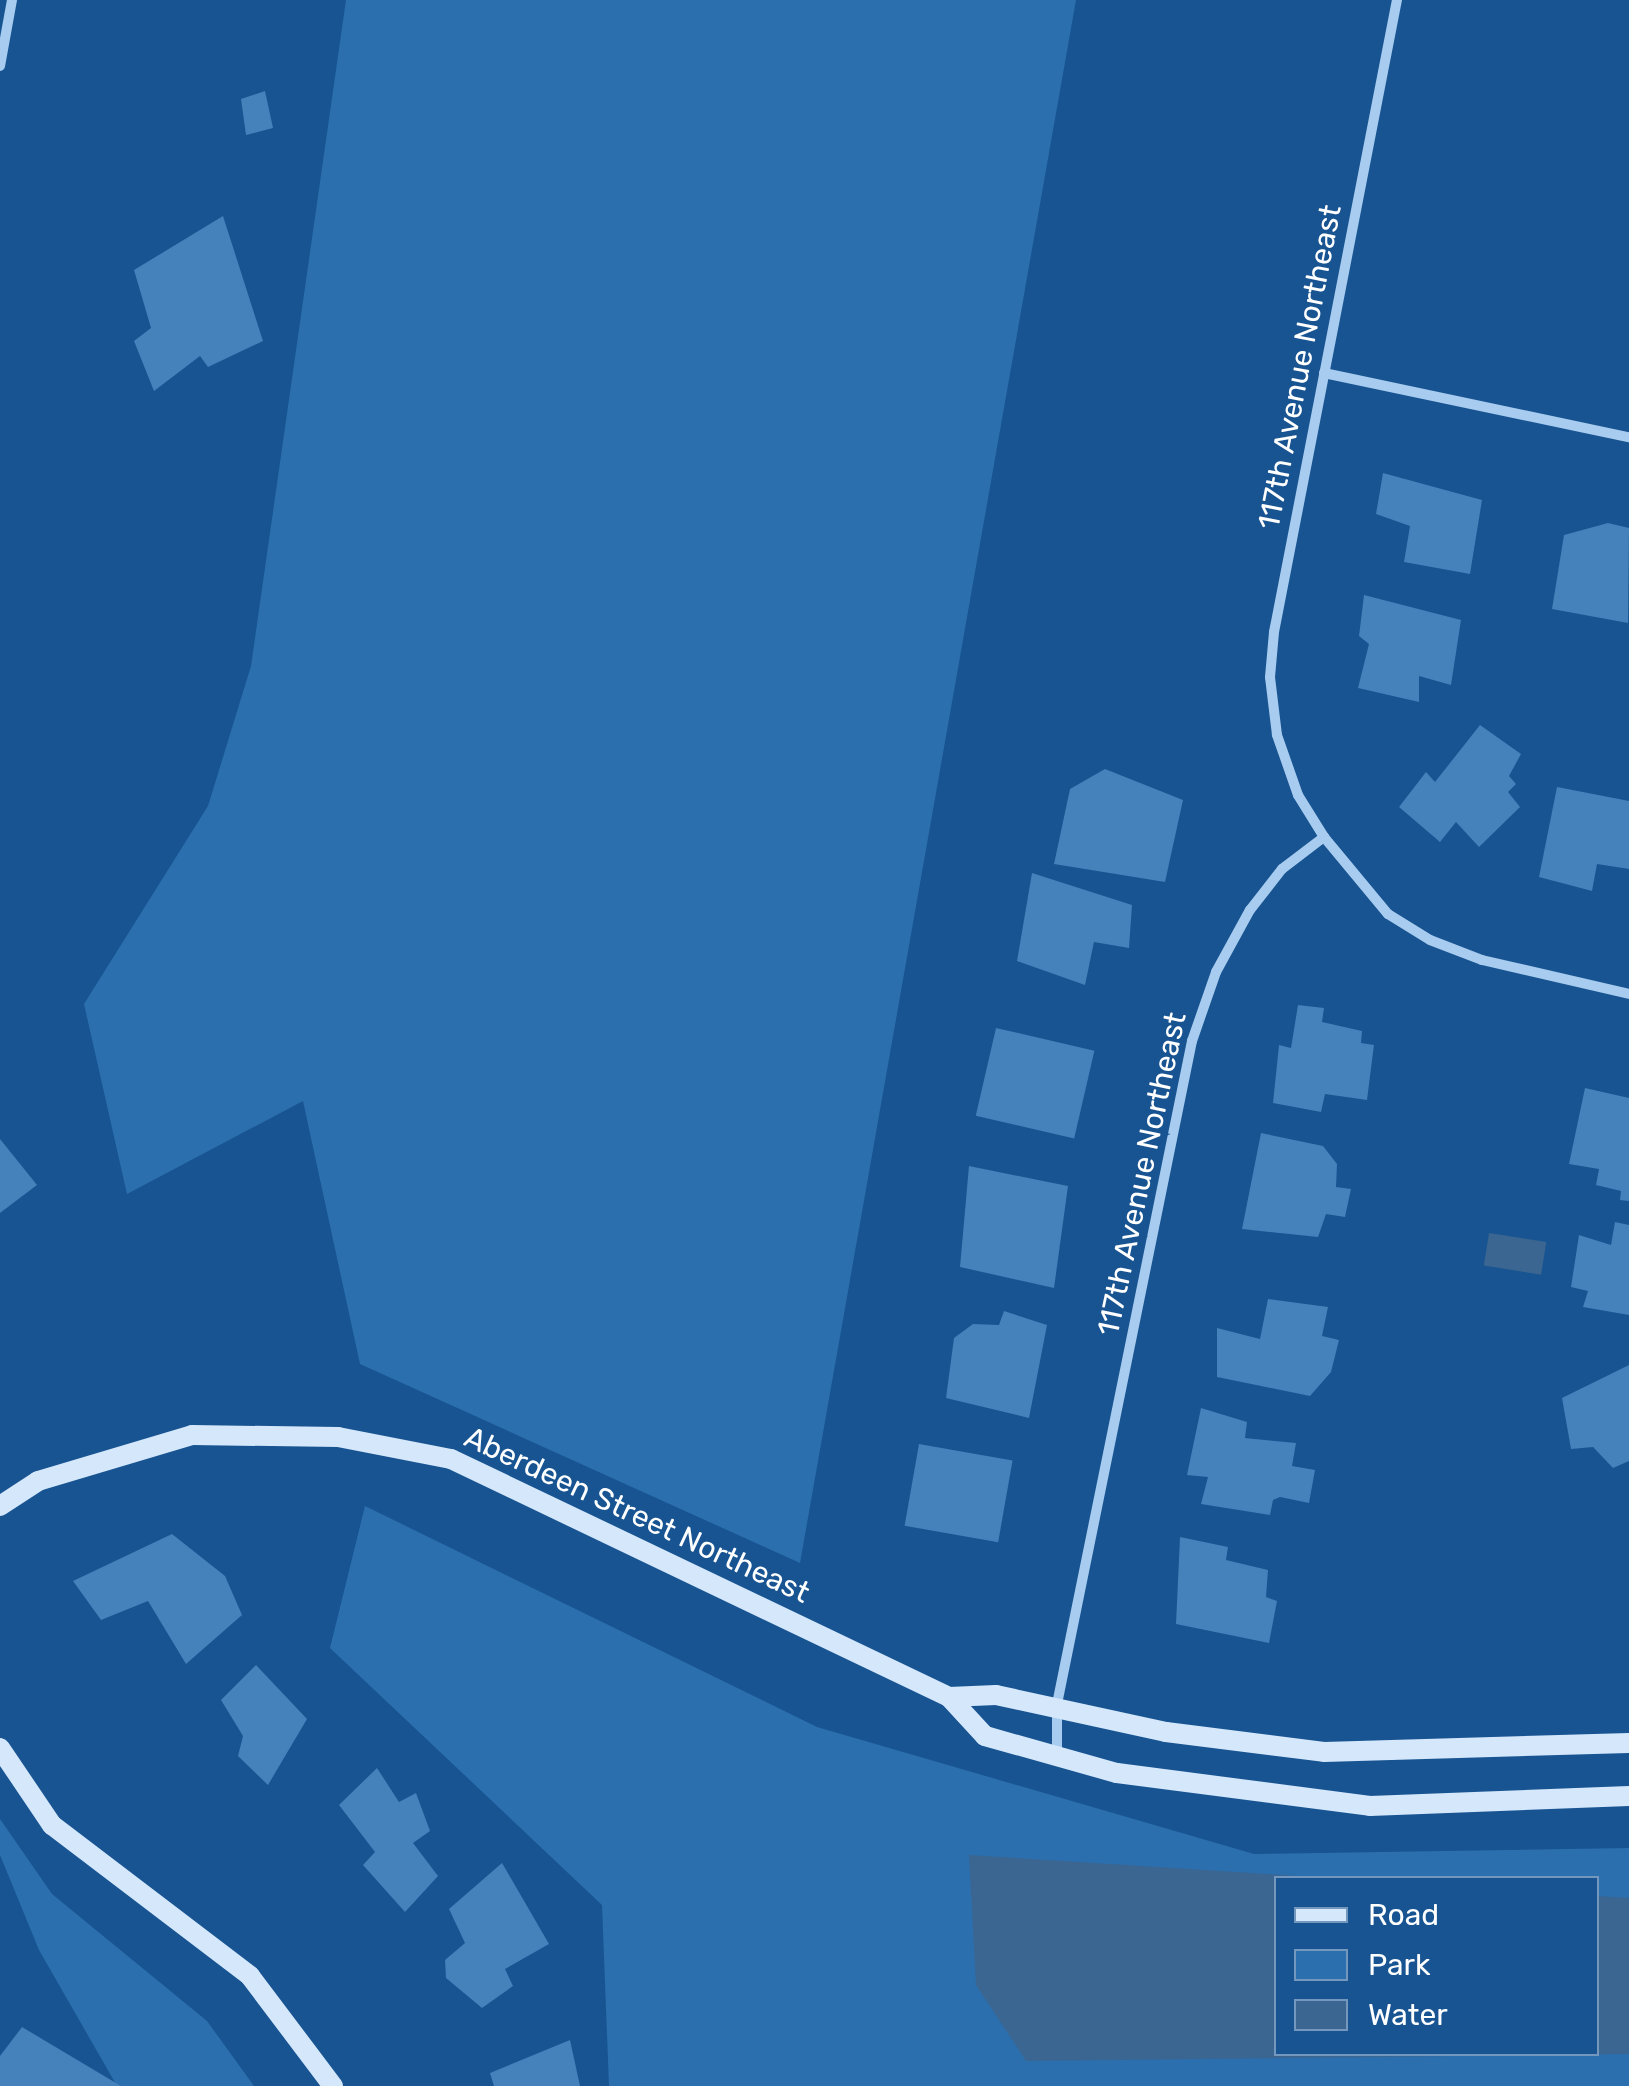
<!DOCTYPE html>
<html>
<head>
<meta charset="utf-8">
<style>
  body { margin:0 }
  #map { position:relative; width:1629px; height:2086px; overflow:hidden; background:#185491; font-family:Rubik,sans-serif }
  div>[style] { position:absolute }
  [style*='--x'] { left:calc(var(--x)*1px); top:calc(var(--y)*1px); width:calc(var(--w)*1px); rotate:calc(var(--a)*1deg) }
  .green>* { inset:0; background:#2b6faf }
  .water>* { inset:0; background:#3a6691; transform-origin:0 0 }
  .building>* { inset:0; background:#4581ba; transform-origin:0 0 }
  .street>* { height:10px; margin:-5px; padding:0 5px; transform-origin:5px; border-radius:5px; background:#a7ccef }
  .secondary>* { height:20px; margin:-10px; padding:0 10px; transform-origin:10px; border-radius:10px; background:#d4e7fb }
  span { translate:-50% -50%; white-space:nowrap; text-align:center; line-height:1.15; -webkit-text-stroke:9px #185491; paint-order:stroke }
  .street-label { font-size:30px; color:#fff }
  .legend { position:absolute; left:1274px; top:1876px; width:325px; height:180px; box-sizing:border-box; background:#185491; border:2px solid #7498bd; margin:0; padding:12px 18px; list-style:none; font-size:30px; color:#fff }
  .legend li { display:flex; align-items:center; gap:20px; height:50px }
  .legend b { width:50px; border:2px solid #7498bd }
</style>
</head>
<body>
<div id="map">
  <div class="green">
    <div style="clip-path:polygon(346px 0,1076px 0,800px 1563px,360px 1364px,303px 1101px,127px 1194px,84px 1004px,208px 806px,251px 666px)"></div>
    <div style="clip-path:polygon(evenodd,365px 1506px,817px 1727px,1254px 1854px,1629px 1848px,1629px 2086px,609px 2086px,602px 1905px,330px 1648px,365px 1506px,1276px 1878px,1596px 1878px,1596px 2054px,1276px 2054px,1276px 1878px)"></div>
    <div style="clip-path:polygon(0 1819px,52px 1894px,207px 2021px,254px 2086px,117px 2086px,39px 1950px,0 1855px)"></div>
  </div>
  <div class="water">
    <div style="left:1489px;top:1233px;width:58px;height:33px;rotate:9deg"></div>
    <div style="clip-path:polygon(969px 1855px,1330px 1878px,1276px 1878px,1276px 2054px,1596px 2054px,1597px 1896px,1629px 1898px,1629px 2054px,1026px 2061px,976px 1985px)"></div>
  </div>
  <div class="building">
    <div style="clip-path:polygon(265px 91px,273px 128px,246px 135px,241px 99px)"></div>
    <div style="clip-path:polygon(223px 216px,263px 341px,208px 367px,200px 356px,154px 391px,134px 341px,151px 328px,134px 270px)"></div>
    <div style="clip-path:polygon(1383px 473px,1482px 500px,1470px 574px,1404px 562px,1410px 526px,1376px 514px)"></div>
    <div style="clip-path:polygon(1608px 523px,1629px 528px,1628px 623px,1552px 609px,1564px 535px)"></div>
    <div style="clip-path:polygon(1364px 595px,1461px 620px,1451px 685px,1419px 676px,1419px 702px,1358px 688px,1369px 644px,1359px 636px)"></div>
    <div style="clip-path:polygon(1480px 725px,1521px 754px,1509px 776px,1516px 784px,1508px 792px,1520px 807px,1479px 847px,1456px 822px,1440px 842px,1399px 807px,1426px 772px,1435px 782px)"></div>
    <div style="clip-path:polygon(1105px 769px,1183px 800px,1165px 882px,1054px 864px,1070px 789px)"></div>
    <div style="clip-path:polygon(1557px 787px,1629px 801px,1629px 869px,1597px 864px,1592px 891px,1539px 877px)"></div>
    <div style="clip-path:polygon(1032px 873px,1132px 905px,1129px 948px,1094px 942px,1085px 985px,1017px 961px)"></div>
    <div style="clip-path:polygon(1298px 1005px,1324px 1008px,1322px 1022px,1362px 1031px,1361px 1043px,1374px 1045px,1367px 1100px,1325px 1094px,1321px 1112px,1273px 1103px,1279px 1045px,1291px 1048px)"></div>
    <div style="left:996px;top:1028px;width:101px;height:90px;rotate:13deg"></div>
    <div style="clip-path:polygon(1585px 1088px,1629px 1098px,1629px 1201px,1620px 1200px,1621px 1191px,1596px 1185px,1599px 1169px,1569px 1164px)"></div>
    <div style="clip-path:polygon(1261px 1133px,1323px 1146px,1337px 1164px,1336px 1187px,1351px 1189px,1345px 1217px,1326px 1214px,1318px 1237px,1242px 1229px)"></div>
    <div style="clip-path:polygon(0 1139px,37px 1185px,0 1213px)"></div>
    <div style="clip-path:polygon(969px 1166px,1068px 1186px,1054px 1288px,960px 1267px)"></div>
    <div style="clip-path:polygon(1615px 1222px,1629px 1225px,1629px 1315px,1583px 1307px,1588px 1291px,1571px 1287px,1579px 1235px,1611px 1245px)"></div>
    <div style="clip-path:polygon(1268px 1299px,1328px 1307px,1322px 1336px,1339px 1340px,1331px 1372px,1310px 1396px,1217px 1377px,1217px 1328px,1260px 1339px)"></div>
    <div style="clip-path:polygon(1004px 1311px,1047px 1325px,1029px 1418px,946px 1398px,954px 1338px,973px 1324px,999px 1325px)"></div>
    <div style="clip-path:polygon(1629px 1365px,1629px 1461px,1613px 1468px,1593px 1447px,1571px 1449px,1562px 1398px)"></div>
    <div style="clip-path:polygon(1201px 1408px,1247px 1422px,1245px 1438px,1296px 1443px,1292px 1466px,1315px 1470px,1309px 1503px,1280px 1497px,1273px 1500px,1270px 1515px,1201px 1504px,1208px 1477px,1187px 1475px)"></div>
    <div style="left:919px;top:1444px;width:95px;height:83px;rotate:10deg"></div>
    <div style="clip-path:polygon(172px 1534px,225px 1576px,242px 1615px,186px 1664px,148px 1601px,101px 1620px,73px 1581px)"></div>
    <div style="clip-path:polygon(1180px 1537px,1228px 1547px,1226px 1560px,1268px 1570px,1266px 1597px,1277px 1601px,1269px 1643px,1176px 1624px)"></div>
    <div style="clip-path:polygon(256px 1665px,307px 1719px,268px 1785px,238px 1756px,243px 1736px,221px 1700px)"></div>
    <div style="clip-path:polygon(377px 1768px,399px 1802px,416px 1793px,430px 1831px,413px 1843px,438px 1876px,405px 1912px,363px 1865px,375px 1852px,339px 1805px)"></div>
    <div style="clip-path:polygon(502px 1863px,549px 1944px,505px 1969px,513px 1986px,482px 2008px,446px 1978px,445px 1960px,465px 1943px,449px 1909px)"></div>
    <div style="clip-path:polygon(22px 2027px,121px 2086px,0 2086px,0 2056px)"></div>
    <div style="clip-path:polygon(570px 2040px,580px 2086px,494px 2086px,490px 2073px)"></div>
  </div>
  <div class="street">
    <div style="--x:0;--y:66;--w:67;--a:-79.7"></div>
    <div style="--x:1324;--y:373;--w:312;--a:11.9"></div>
    <div style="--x:1324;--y:837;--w:100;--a:50.3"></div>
    <div style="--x:1388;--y:914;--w:49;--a:31.8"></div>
    <div style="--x:1430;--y:940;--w:56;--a:21"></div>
    <div style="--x:1482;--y:960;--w:151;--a:13"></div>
    <div style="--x:1057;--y:1755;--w:51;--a:-90"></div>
    <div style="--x:1057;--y:1704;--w:677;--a:-78.49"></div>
    <div style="--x:1192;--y:1041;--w:73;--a:-70.8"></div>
    <div style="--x:1216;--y:972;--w:71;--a:-61.3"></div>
    <div style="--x:1250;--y:910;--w:52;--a:-52"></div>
    <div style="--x:1282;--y:869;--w:53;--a:-37.3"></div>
    <div style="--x:1324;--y:837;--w:49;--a:-121.8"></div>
    <div style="--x:1298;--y:795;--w:64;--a:-109.3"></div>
    <div style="--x:1277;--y:735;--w:58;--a:-96.9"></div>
    <div style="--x:1270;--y:677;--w:45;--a:-84.9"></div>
    <div style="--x:1274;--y:632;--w:644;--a:-78.99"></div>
  </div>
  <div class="secondary">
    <div style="--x:0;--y:1506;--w:45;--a:-33.3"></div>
    <div style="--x:38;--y:1481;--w:161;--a:-16.6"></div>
    <div style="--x:192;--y:1435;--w:146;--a:0.8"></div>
    <div style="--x:338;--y:1437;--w:115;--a:11"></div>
    <div style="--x:451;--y:1459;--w:552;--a:25.54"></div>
    <div style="--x:949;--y:1697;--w:53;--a:47.3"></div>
    <div style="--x:985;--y:1736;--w:137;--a:15.7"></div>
    <div style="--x:1117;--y:1773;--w:255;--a:7.4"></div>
    <div style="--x:1370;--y:1806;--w:259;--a:-2.2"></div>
    <div style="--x:949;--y:1697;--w:47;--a:-2.4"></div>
    <div style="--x:996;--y:1695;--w:174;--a:12.3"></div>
    <div style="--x:1166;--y:1732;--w:159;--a:7.2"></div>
    <div style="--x:1324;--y:1752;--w:305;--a:-1.7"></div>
    <div style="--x:0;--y:1748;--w:93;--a:56"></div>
    <div style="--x:52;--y:1825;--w:249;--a:37.3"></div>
    <div style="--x:250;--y:1976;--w:138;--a:53"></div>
  </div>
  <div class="street-label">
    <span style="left:1300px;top:367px;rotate:-79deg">117th Avenue Northeast</span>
    <span style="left:1142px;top:1174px;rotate:-78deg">117th Avenue Northeast</span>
    <span style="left:637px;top:1515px;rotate:25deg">Aberdeen Street Northeast</span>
  </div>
  <ul class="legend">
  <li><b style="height:12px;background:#d4e7fb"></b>Road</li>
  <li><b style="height:28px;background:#2b6faf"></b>Park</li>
  <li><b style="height:28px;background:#3a6691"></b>Water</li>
  </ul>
</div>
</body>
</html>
